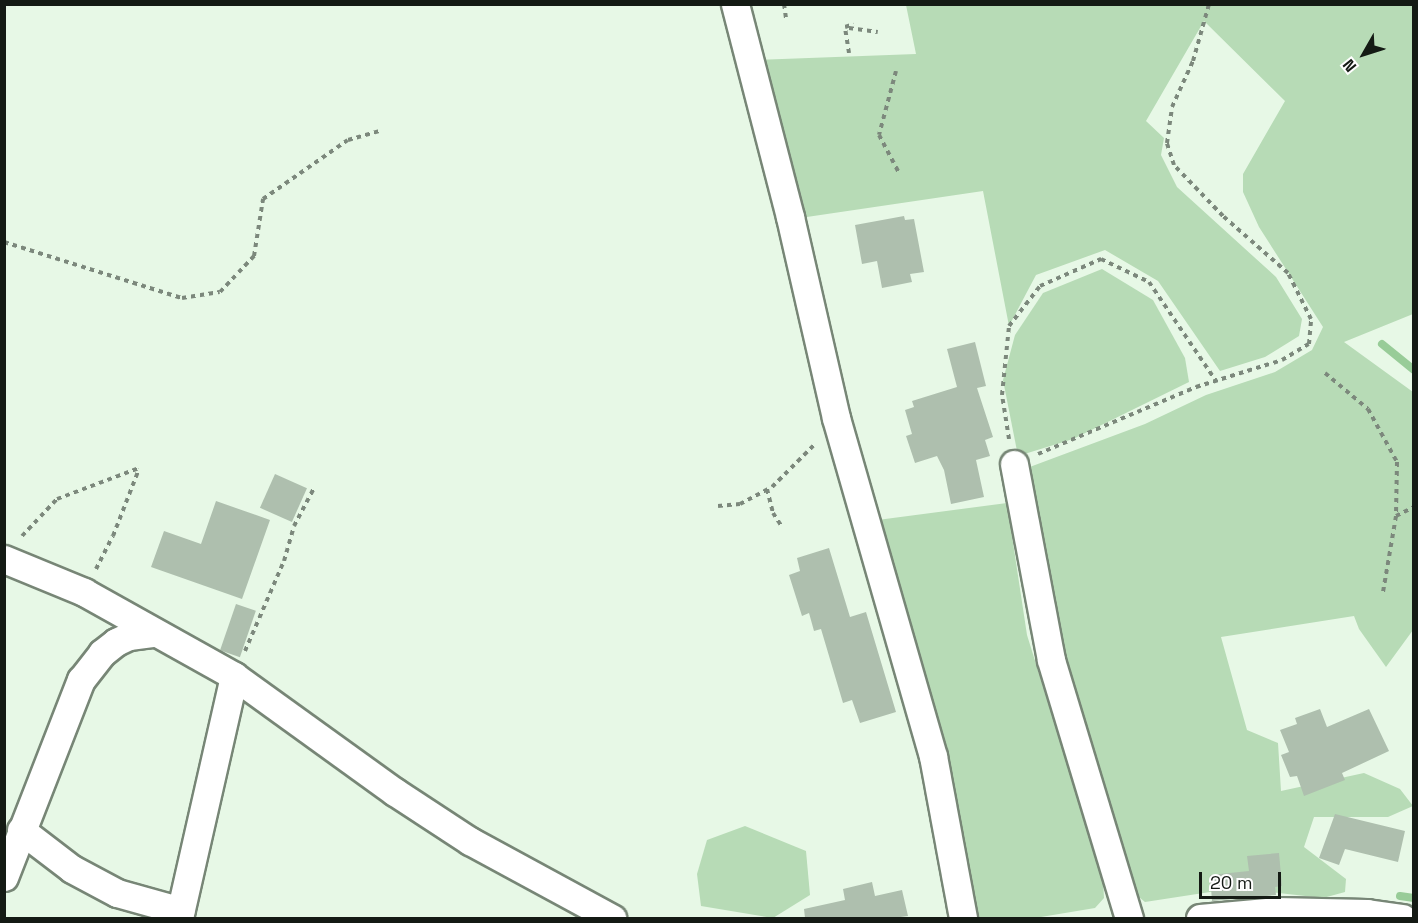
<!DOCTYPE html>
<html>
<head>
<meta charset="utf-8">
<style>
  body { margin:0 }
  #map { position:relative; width:1418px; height:923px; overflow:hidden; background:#e7f8e6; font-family:"Space Grotesk",sans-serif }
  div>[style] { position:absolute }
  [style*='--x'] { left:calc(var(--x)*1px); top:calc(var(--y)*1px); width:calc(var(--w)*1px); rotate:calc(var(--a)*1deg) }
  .green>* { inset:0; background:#b7dbb6 }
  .stream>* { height:8px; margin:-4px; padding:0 4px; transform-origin:4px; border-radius:4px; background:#98cc98 }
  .building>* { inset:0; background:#aebfae; transform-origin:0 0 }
  .path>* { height:4px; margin-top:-2px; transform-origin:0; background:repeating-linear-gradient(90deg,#7c887c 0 4.5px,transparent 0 9px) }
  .roads { filter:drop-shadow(2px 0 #778676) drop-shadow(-2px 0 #778676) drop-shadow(0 2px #778676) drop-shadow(0 -2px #778676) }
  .street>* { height:27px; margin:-13.5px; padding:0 13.5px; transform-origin:13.5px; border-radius:13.5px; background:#fff }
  span { translate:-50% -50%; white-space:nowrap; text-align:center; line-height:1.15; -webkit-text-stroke:6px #fff; paint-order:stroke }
  .frame { position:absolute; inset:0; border:6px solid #141a14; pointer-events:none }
  .north { position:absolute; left:1334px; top:24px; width:60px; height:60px; -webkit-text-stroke:4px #fff; paint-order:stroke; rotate:231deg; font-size:16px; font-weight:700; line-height:24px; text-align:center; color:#141a14 }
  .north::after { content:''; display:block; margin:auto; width:21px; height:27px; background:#141a14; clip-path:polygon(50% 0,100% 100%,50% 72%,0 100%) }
  .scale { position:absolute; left:1199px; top:872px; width:82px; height:27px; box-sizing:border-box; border:3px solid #141a14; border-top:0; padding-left:8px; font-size:18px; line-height:21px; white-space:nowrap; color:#141a14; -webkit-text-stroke:4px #fff; paint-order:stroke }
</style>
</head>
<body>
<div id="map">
  <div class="green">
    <div style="clip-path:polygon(906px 5px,1413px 5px,1413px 314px,1344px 342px,1413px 392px,1413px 630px,1386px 667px,1359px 629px,1354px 616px,1221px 637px,1247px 730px,1278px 743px,1281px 791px,1364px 773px,1400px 789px,1413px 806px,1388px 817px,1314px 817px,1304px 847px,1346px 879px,1345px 892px,1323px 898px,1236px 888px,1145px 902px,1134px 893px,1050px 644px,1019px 471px,1145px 424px,1206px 395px,1275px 372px,1312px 350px,1323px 327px,1259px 227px,1243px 192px,1243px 174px,1285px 101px,1204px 21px,1146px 121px,1164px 138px,1161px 155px,1177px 187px,1276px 277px,1302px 319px,1299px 336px,1265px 357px,1220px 371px,1158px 281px,1105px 250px,1036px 275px,1009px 326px,983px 191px,800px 218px,757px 60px,916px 54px)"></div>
    <div style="clip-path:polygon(1102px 269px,1153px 300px,1185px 358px,1189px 382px,1073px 439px,1018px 456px,1003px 380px,1015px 335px,1043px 293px)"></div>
    <div style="clip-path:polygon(1007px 503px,1027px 635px,1103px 879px,1104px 898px,1095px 908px,1035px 918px,960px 918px,870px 521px)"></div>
    <div style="clip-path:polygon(745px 826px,806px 851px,810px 895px,773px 918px,701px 906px,697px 874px,707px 840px)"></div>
  </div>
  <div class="stream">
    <div style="--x:1382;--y:344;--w:41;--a:39.1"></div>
    <div style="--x:1400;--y:896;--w:14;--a:8"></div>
  </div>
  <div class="building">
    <div style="clip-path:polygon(904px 216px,905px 220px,914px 219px,924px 272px,910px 274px,912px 282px,882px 288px,877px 261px,862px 264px,855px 225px)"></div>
    <div style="clip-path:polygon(975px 342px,986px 386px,977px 388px,993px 437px,985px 440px,990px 456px,976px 460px,984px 497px,951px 504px,944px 470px,937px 456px,915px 463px,906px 436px,912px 434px,905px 410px,914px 407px,912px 401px,957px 387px,947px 349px)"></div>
    <div style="left:275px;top:474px;width:35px;height:37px;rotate:24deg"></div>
    <div style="clip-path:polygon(216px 501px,270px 520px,242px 599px,151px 567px,164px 531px,201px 544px)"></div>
    <div style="clip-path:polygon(829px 548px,850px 617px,866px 612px,896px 712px,860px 723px,852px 700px,843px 703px,821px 629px,814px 631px,809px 613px,802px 616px,789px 575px,800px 571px,797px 558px)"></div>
    <div style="left:236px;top:604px;width:21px;height:49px;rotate:19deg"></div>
    <div style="clip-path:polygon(1320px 709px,1327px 727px,1369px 709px,1389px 751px,1342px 773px,1345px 780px,1304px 796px,1297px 776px,1290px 777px,1281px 755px,1289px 752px,1280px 730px,1297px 724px,1295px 718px)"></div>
    <div style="clip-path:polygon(1335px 814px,1405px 831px,1398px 862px,1345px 849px,1339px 865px,1319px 858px)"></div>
    <div style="clip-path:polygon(1279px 853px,1282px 886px,1275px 887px,1276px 895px,1212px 901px,1210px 875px,1249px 871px,1247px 856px)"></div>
    <div style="clip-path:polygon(872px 882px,875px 896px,902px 890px,908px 916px,893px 918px,805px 918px,804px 909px,845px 900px,843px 889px)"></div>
  </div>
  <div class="path">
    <div style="--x:784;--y:4;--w:14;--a:82"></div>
    <div style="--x:849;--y:28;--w:29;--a:8"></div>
    <div style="--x:849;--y:53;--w:26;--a:-99"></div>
    <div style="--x:845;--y:27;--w:9;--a:-18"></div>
    <div style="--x:896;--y:71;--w:66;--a:104.9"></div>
    <div style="--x:879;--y:135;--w:41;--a:62.2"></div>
    <div style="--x:4;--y:242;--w:187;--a:17.5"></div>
    <div style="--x:182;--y:298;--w:38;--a:-9"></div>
    <div style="--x:220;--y:292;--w:50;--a:-46.6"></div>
    <div style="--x:254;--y:256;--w:58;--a:-81"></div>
    <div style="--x:263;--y:199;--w:103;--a:-34.8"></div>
    <div style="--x:348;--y:140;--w:35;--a:-16"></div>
    <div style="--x:1325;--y:373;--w:56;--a:39.9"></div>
    <div style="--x:1368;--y:409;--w:60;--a:61.3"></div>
    <div style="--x:1397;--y:462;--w:54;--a:91.1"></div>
    <div style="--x:1396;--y:516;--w:77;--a:99.7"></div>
    <div style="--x:1009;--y:439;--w:45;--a:-99"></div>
    <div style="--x:1002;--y:395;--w:69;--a:-84.2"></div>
    <div style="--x:1009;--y:326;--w:51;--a:-52.2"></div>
    <div style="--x:1040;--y:286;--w:67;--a:-23.9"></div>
    <div style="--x:1101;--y:259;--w:53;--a:25.6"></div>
    <div style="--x:1149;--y:282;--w:120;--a:55.9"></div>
    <div style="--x:1038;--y:454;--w:172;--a:-23"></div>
    <div style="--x:1196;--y:387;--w:90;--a:-17.4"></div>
    <div style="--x:1282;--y:360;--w:31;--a:-31"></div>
    <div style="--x:1309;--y:344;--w:25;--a:-85"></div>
    <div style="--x:1311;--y:319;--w:51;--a:-116.6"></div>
    <div style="--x:1288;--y:273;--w:86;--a:-138.8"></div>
    <div style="--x:1223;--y:216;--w:71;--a:-133.9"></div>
    <div style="--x:1174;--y:165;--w:23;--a:-108"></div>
    <div style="--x:1167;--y:143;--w:36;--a:-82"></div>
    <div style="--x:1172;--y:107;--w:51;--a:-65.5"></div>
    <div style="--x:1193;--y:61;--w:59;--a:-74.3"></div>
    <div style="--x:767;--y:489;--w:25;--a:76"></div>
    <div style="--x:773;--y:513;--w:17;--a:57"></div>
    <div style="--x:718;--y:506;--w:22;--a:-5"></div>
    <div style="--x:740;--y:504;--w:36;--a:-28"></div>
    <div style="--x:772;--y:487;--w:61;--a:-45"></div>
    <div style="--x:1396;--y:516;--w:20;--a:-27"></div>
    <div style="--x:22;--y:536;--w:51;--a:-46.6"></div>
    <div style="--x:57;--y:499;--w:88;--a:-20.7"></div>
    <div style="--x:96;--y:569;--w:37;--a:-63"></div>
    <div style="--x:113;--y:536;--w:72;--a:-68.8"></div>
    <div style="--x:245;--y:651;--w:98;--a:-66.6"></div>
    <div style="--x:284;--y:561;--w:36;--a:-74"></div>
    <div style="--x:294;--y:526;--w:43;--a:-62.2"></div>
  </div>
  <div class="roads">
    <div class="street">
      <div style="--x:735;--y:4;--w:220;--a:75.5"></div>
      <div style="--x:790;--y:217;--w:206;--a:77.1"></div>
      <div style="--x:836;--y:418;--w:352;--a:74"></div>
      <div style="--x:933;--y:756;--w:165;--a:79.5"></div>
      <div style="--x:1014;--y:464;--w:199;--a:79.3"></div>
      <div style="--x:1051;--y:660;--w:270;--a:73.2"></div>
      <div style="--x:4;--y:559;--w:87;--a:22.4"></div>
      <div style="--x:84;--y:592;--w:172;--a:29.2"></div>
      <div style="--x:234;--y:676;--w:198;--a:35.8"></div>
      <div style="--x:395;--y:792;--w:90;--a:33.2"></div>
      <div style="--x:470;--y:841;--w:162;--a:28.5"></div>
      <div style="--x:21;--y:830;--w:64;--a:37.4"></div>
      <div style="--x:72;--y:869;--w:51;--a:28.1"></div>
      <div style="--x:117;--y:893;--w:66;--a:15.7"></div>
      <div style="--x:4;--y:877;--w:212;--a:-68.7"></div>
      <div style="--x:81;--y:680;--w:34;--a:-52"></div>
      <div style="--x:102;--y:653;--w:18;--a:-38"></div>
      <div style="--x:116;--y:642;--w:14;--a:-25"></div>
      <div style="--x:129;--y:636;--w:25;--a:-7"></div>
      <div style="--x:179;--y:918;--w:248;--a:-77.2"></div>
      <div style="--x:1200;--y:918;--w:75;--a:-5.3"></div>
      <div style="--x:1275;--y:911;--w:92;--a:1.2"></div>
      <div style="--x:1367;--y:913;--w:36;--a:8"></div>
    </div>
  </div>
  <div class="frame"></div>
  <div class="north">N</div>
  <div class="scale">20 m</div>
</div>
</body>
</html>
